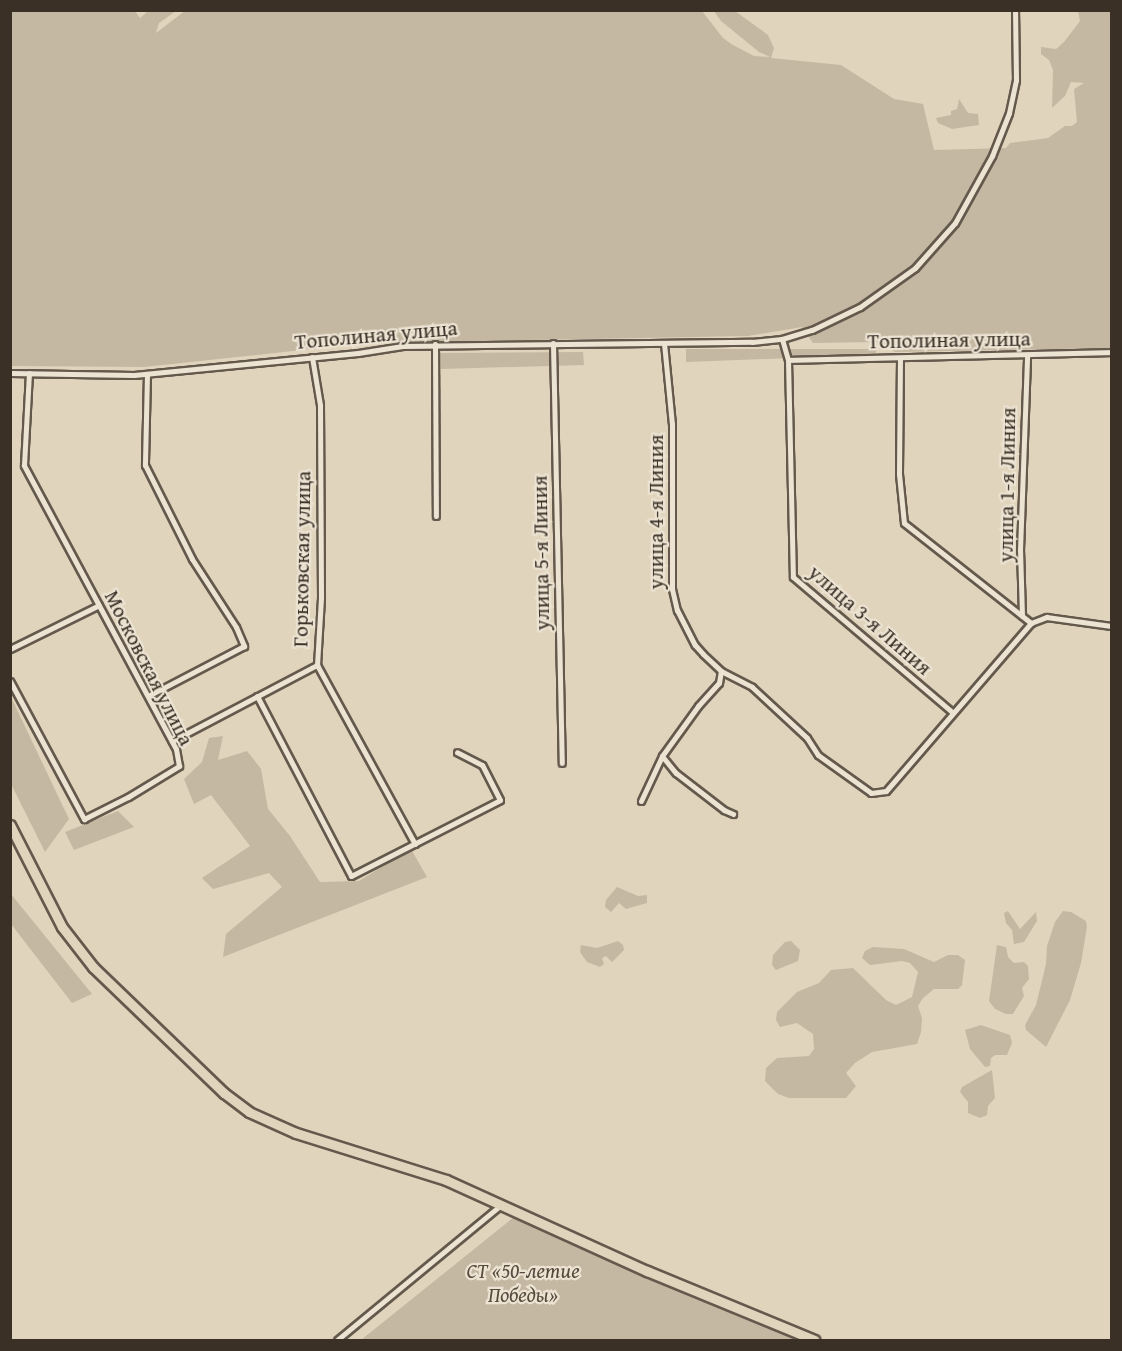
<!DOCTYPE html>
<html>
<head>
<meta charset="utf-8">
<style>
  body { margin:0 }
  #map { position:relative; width:1122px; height:1351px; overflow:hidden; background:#e1d4bc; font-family:"Gentium Book Plus",serif }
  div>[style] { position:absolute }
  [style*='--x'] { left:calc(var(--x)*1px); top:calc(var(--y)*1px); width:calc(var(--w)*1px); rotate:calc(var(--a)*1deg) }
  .green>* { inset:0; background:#c5b8a2 }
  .roads { filter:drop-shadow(2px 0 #64594c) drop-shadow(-2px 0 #64594c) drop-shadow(0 2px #64594c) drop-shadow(0 -2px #64594c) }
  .minor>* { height:5px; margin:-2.5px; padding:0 2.5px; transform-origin:2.5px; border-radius:2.5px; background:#ece3d3 }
  .primary>* { height:9px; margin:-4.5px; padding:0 4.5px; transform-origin:4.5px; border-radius:4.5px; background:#e1d4bc }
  span { translate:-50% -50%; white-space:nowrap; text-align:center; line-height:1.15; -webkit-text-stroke:4.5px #ece3d3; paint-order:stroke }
  .street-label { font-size:21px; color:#3b3026 }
  .park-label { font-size:21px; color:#574b3f; font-style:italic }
  .frame { position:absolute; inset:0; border:12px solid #3b3026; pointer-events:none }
</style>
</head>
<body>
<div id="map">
  <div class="green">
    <div style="clip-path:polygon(186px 10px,702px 11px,723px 38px,733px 45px,754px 56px,770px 57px,759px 52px,721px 21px,714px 11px,735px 11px,768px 35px,774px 48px,771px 58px,841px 65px,894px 99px,923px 104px,934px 150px,1006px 148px,1010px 143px,1048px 138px,1065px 126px,1072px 126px,1077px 122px,1074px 89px,1084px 83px,1071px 82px,1065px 96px,1052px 108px,1053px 70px,1049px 60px,1041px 54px,1041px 47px,1056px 49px,1064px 42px,1080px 21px,1078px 11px,1111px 11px,1111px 348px,895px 352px,879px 342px,813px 343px,802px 327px,748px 336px,368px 343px,144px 367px,11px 366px,11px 11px,135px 11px,140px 18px,148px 11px,176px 11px,159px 23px,156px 33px)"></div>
    <div style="clip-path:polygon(959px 99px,968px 113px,978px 114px,979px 125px,952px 129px,938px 123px,936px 118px,951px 115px,951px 111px,957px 109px)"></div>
    <div style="clip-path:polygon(686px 349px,878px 349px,874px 355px,686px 362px)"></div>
    <div style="clip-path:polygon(583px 352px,584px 365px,441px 369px,439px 353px)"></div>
    <div style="clip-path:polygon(11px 697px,69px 819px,45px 852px,11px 784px)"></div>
    <div style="clip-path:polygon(223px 736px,218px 760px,247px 751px,261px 769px,268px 809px,290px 836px,320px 882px,359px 881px,411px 849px,427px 877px,223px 957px,226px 934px,282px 887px,269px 873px,213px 889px,202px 878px,250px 846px,211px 795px,194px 804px,184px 779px,202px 762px,209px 738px)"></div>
    <div style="clip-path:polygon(118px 811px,134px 827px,74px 850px,65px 832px)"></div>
    <div style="clip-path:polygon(617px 887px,638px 896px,647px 895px,647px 903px,626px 909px,619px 903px,611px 912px,605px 907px,606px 900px)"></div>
    <div style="clip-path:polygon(10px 894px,11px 894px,92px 994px,72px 1003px,11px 924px)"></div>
    <div style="clip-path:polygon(1008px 911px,1020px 929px,1036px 912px,1037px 921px,1024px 942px,1014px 944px,1012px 930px,1006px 923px,1004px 913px)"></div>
    <div style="clip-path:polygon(1063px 911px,1071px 912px,1086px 921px,1087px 927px,1081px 963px,1070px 1000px,1046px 1047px,1026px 1030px,1025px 1025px,1036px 1005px,1046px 964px,1047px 946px,1055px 922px)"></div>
    <div style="clip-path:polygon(618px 941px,623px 945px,624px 950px,612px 962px,606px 956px,602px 958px,604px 964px,600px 967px,587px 962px,580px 952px,581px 945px,597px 948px)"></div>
    <div style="clip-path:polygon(791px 941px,800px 950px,798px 961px,776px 970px,772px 965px,773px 955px,785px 942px)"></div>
    <div style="clip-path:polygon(997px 945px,1006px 947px,1008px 957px,1014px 963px,1024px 962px,1028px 966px,1029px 979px,1022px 988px,1024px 996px,1013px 1014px,1006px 1014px,995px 1009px,989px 1001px)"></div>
    <div style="clip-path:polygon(873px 947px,904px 949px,934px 962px,948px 955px,958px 955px,965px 960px,962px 985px,958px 989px,934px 989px,923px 998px,918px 1006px,922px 1018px,921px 1032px,917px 1044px,872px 1052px,855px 1063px,846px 1073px,856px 1086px,846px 1098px,789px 1098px,778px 1094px,765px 1081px,766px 1068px,777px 1058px,809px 1056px,814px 1049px,813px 1034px,797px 1023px,780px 1027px,776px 1020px,777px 1012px,797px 992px,819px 983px,831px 970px,853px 968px,886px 1000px,896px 1005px,912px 997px,918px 972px,910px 963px,902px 961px,870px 965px,862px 958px,865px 951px)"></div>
    <div style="clip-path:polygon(981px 1025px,1010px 1035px,1012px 1043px,1007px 1055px,995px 1055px,991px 1058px,990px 1066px,985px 1067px,970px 1049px,965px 1030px)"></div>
    <div style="clip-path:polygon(992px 1070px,995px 1098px,988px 1106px,987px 1115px,980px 1118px,968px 1113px,968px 1102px,960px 1092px,962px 1087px)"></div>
    <div style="clip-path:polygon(514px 1217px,724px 1310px,798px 1340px,361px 1340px)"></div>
  </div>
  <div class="roads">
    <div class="minor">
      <div style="--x:782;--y:339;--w:22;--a:74"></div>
      <div style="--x:788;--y:360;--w:217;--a:88.7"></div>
      <div style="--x:793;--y:577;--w:209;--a:40.3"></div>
      <div style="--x:553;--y:343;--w:420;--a:88.8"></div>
      <div style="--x:664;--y:343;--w:81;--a:84.4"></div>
      <div style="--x:672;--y:424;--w:165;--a:90"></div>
      <div style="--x:672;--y:589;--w:22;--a:77"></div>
      <div style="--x:677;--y:610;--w:39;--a:63"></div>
      <div style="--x:695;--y:645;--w:12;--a:48"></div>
      <div style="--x:703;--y:654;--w:25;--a:43"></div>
      <div style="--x:721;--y:671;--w:35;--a:27"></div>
      <div style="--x:752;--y:687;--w:75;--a:42.8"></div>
      <div style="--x:807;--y:738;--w:20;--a:57"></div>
      <div style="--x:818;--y:755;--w:65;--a:35.6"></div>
      <div style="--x:871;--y:793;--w:15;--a:-8"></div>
      <div style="--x:886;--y:791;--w:222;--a:-49.2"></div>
      <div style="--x:1031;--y:623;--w:17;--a:-21"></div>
      <div style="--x:1047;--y:617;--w:66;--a:7.9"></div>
      <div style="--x:435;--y:344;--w:172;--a:89.7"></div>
      <div style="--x:312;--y:357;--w:49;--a:80.5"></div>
      <div style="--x:320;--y:405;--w:193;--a:89.7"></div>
      <div style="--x:321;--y:598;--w:67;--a:93.4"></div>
      <div style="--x:317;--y:665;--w:204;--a:61.3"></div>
      <div style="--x:900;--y:358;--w:116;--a:90.5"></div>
      <div style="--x:899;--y:474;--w:49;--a:84.2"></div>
      <div style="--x:904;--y:523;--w:162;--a:38.2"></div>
      <div style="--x:788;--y:360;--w:324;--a:-1.4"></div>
      <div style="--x:10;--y:373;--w:124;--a:0.9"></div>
      <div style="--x:134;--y:375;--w:225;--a:-5.6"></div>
      <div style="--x:358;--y:353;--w:45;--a:-9"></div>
      <div style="--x:402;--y:346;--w:350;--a:-0.7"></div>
      <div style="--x:752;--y:342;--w:30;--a:-6"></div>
      <div style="--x:782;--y:339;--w:31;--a:-17"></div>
      <div style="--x:812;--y:330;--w:53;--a:-25.6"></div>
      <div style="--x:860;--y:307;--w:67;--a:-35.3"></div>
      <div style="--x:915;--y:268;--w:60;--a:-48.4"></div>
      <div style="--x:955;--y:223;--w:77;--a:-61.1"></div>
      <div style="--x:992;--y:156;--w:46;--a:-68.4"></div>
      <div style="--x:1009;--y:113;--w:34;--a:-78"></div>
      <div style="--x:1016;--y:80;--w:70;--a:-90.8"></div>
      <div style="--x:147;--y:374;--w:91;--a:91.3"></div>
      <div style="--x:145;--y:465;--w:105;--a:63.4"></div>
      <div style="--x:192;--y:559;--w:81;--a:57.1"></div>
      <div style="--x:236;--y:627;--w:21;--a:67"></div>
      <div style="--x:244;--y:646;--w:108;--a:152.5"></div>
      <div style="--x:1022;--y:616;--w:66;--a:-91.7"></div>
      <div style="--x:1020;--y:550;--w:194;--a:-87.9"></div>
      <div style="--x:10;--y:649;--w:99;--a:-26.3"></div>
      <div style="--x:10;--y:681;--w:157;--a:61.8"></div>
      <div style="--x:84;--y:819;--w:49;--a:-26.6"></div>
      <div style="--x:128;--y:797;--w:60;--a:-31.3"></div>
      <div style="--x:179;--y:766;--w:17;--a:-100"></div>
      <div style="--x:176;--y:749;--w:322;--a:-118.2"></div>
      <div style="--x:24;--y:465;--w:92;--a:-86.9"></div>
      <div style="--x:257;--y:696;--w:203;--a:62.4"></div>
      <div style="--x:351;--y:876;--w:167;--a:-27"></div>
      <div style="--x:500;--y:800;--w:39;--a:-117"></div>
      <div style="--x:482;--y:765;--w:28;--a:-153"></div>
      <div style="--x:172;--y:741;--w:164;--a:-27.7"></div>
      <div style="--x:662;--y:756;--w:22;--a:51"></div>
      <div style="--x:676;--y:773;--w:61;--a:37.6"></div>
      <div style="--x:724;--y:810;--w:10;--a:24"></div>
      <div style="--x:641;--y:801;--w:50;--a:-65"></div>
      <div style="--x:662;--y:756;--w:62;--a:-54.2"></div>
      <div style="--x:698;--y:706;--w:31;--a:-48"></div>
      <div style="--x:719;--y:683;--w:12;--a:-81"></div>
      <div style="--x:337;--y:1340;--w:212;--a:-39.5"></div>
    </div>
    <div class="primary">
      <div style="--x:10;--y:825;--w:114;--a:63"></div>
      <div style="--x:62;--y:927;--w:51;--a:52.2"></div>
      <div style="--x:93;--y:967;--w:182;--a:43.9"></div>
      <div style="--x:224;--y:1093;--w:31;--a:37"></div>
      <div style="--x:249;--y:1112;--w:51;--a:24.1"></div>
      <div style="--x:296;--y:1133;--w:157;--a:17.4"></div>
      <div style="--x:446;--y:1180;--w:221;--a:24.4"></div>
      <div style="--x:647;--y:1271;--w:181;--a:22.4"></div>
    </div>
  </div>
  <div class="street-label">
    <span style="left:376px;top:335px;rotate:-5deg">Тополиная улица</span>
    <span style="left:949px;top:340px;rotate:-1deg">Тополиная улица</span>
    <span style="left:1007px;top:485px;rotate:-89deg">улица 1-я Линия</span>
    <span style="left:656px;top:512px;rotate:-90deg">улица 4-я Линия</span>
    <span style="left:541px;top:553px;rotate:-91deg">улица 5-я Линия</span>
    <span style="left:302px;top:559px;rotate:-89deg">Горьковская улица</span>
    <span style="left:870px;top:620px;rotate:41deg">улица 3-я Линия</span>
    <span style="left:149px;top:668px;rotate:63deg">Московская улица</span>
  </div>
  <div class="park-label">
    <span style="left:523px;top:1283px">СТ «50-летие<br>Победы»</span>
  </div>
  <div class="frame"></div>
</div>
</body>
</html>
